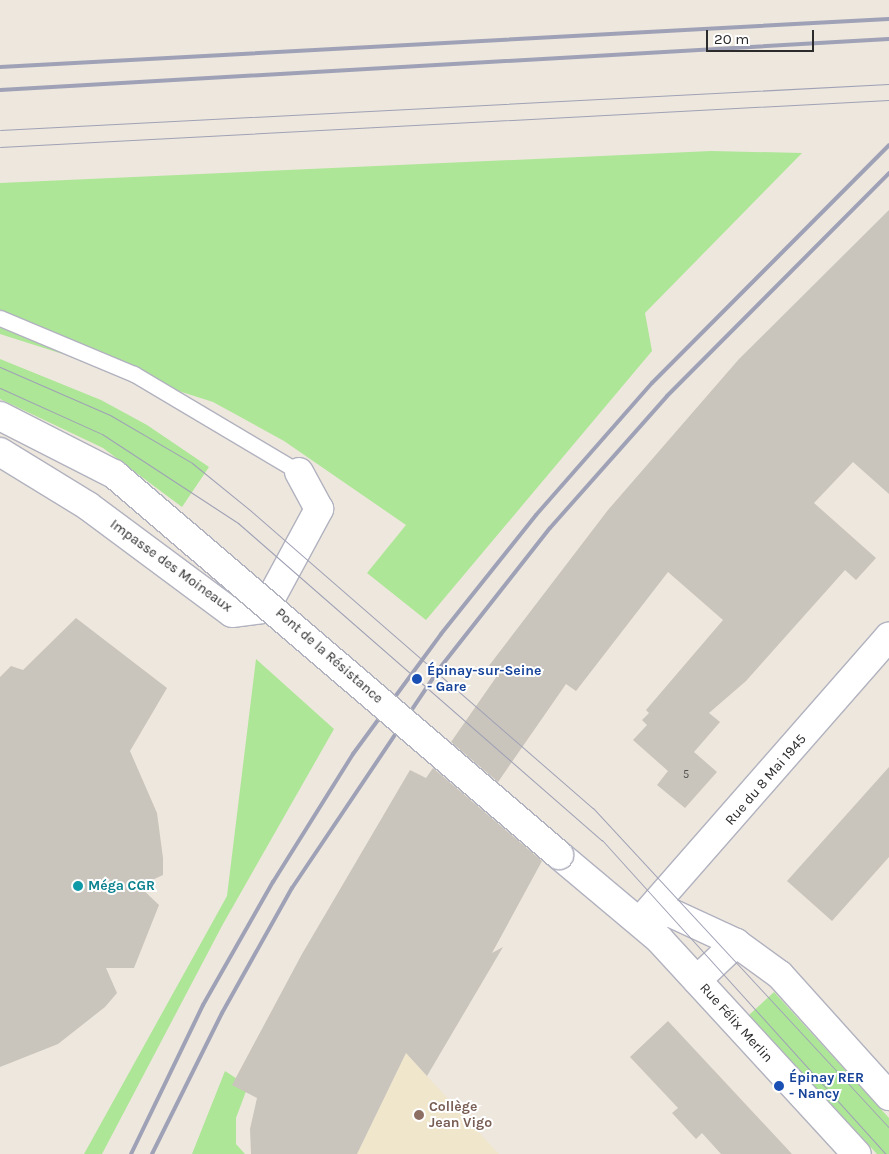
<!DOCTYPE html>
<html>
<head>
<meta charset="utf-8">
<style>
  body { margin:0 }
  #map { position:relative; width:889px; height:1154px; overflow:hidden; background:#eee7dd; font-family:Karla,sans-serif }
  div>[style] { position:absolute }
  [style*='--x'] { left:calc(var(--x)*1px); top:calc(var(--y)*1px); width:calc(var(--w)*1px); rotate:calc(var(--a)*1deg) }
  .education>* { inset:0; background:#f0e6cc }
  .green>* { inset:0; background:#ade697 }
  .building>* { inset:0; background:#c9c4bc }
  .roads { filter:drop-shadow(1px 0 #b1b2bf) drop-shadow(-1px 0 #b1b2bf) drop-shadow(0 1px #b1b2bf) drop-shadow(0 -1px #b1b2bf) }
  .service>* { height:15px; margin:-7.5px; padding:0 7.5px; transform-origin:7.5px; border-radius:7.5px; background:#fff }
  .minor>* { height:28px; margin:-14px; padding:0 14px; transform-origin:14px; border-radius:14px; background:#fff }
  .tram>* { height:1px; margin:-0.5px; padding:0 0.5px; transform-origin:0.5px; border-radius:0.5px; background:#9fa1b6 }
  .rail>* { height:4px; margin:-2px; padding:0 2px; transform-origin:2px; border-radius:2px; background:#9fa1b6 }
  .bridges { filter:drop-shadow(1px 0 #b1b2bf) drop-shadow(-1px 0 #b1b2bf) drop-shadow(0 1px #b1b2bf) drop-shadow(0 -1px #b1b2bf) }
  .minor-bridge>* { height:28px; margin:-14px; padding:0 14px; transform-origin:14px; border-radius:14px; background:#fff }
  .dots>* { width:14px; height:14px; translate:-50% -50%; box-sizing:border-box; border:2px solid #fff; border-radius:50% }
  span { translate:-50% -50%; white-space:nowrap; text-align:center; line-height:1.15; -webkit-text-stroke:4px #fff; paint-order:stroke }
  .number-label { font-size:11px; color:#52514f }
  .number-label span { -webkit-text-stroke-width:0 }
  .street-label { font-size:14px; color:#2b2b2b }
  .transit-label { font-size:14px; color:#164399; font-weight:700 }
  .left { translate:0 -50%; text-align:left }
  .culture-label { font-size:14px; color:#0d838f; font-weight:700 }
  .education-label { font-size:14px; color:#785e54; font-weight:700 }
  .scale { position:absolute; left:706px; top:30px; width:108px; height:22px; box-sizing:border-box; border:2px solid #2b2b2b; border-top:0; padding-left:6px; font-size:15px; line-height:18px; white-space:nowrap; color:#2b2b2b; -webkit-text-stroke:4px #fff; paint-order:stroke }
</style>
</head>
<body>
<div id="map">
  <div class="education">
    <div style="clip-path:polygon(406px 1053px,427px 1076px,499px 1154px,357px 1154px)"></div>
  </div>
  <div class="green">
    <div style="clip-path:polygon(711px 151px,802px 153px,645px 313px,652px 351px,426px 620px,367px 573px,406px 525px,284px 441px,213px 402px,0 334px,0 183px)"></div>
    <div style="clip-path:polygon(0 359px,101px 400px,147px 425px,209px 467px,182px 507px,103px 448px,0 399px)"></div>
    <div style="clip-path:polygon(256px 659px,334px 729px,223px 924px,102px 1154px,84px 1154px,227px 896px)"></div>
    <div style="clip-path:polygon(774px 992px,889px 1118px,889px 1154px,877px 1154px,749px 1015px)"></div>
    <div style="clip-path:polygon(225px 1071px,248px 1086px,236px 1118px,236px 1144px,245px 1154px,192px 1154px)"></div>
  </div>
  <div class="building">
    <div style="clip-path:polygon(889px 210px,889px 494px,853px 462px,814px 503px,876px 558px,856px 580px,845px 570px,746px 681px,709px 713px,720px 722px,694px 752px,717px 772px,685px 808px,657px 785px,668px 771px,633px 740px,647px 725px,642px 720px,649px 713px,646px 710px,723px 620px,668px 572px,576px 691px,566px 684px,498px 782px,451px 742px,497px 676px,488px 667px,608px 510px,739px 359px)"></div>
    <div style="clip-path:polygon(76px 618px,167px 688px,130px 751px,157px 813px,163px 858px,163px 875px,139px 886px,159px 905px,134px 968px,106px 968px,117px 993px,105px 1007px,58px 1044px,0 1067px,0 677px,11px 666px,23px 670px)"></div>
    <div style="clip-path:polygon(889px 767px,889px 857px,832px 921px,787px 881px)"></div>
    <div style="clip-path:polygon(433px 768px,542px 861px,492px 953px,503px 947px,427px 1076px,406px 1053px,357px 1154px,251px 1154px,250px 1129px,257px 1098px,232px 1085px,302px 954px,410px 770px,426px 778px)"></div>
    <div style="clip-path:polygon(668px 1021px,792px 1154px,721px 1154px,702px 1133px,696px 1139px,672px 1113px,678px 1108px,630px 1057px)"></div>
  </div>
  <div class="roads">
    <div class="service">
      <div style="--x:0;--y:318;--w:145;--a:22.7"></div>
      <div style="--x:134;--y:374;--w:192;--a:30.7"></div>
    </div>
    <div class="minor">
      <div style="--x:0;--y:452;--w:103;--a:31.5"></div>
      <div style="--x:88;--y:506;--w:179;--a:36.6"></div>
      <div style="--x:232;--y:613;--w:33;--a:-7"></div>
      <div style="--x:265;--y:609;--w:114;--a:-61.6"></div>
      <div style="--x:319;--y:509;--w:42;--a:-118.4"></div>
      <div style="--x:559;--y:855;--w:131;--a:40"></div>
      <div style="--x:659;--y:939;--w:292;--a:47.4"></div>
      <div style="--x:640;--y:921;--w:378;--a:-48.8"></div>
      <div style="--x:640;--y:921;--w:30;--a:-17"></div>
      <div style="--x:669;--y:912;--w:74;--a:24.8"></div>
      <div style="--x:736;--y:943;--w:54;--a:36"></div>
      <div style="--x:780;--y:975;--w:163;--a:48"></div>
      <div style="--x:697;--y:980;--w:54;--a:-43.5"></div>
    </div>
  </div>
  <div class="tram">
    <div style="--x:0;--y:130;--w:890;--a:-2.96"></div>
    <div style="--x:0;--y:147;--w:890;--a:-3.03"></div>
    <div style="--x:0;--y:367;--w:120;--a:23.6"></div>
    <div style="--x:110;--y:415;--w:95;--a:30.3"></div>
    <div style="--x:192;--y:463;--w:76;--a:39.1"></div>
    <div style="--x:251;--y:511;--w:453;--a:41"></div>
    <div style="--x:593;--y:808;--w:436;--a:47.2"></div>
    <div style="--x:0;--y:388;--w:112;--a:24.3"></div>
    <div style="--x:102;--y:434;--w:163;--a:33.2"></div>
    <div style="--x:238;--y:523;--w:483;--a:41.1"></div>
    <div style="--x:602;--y:840;--w:423;--a:47.9"></div>
  </div>
  <div class="rail">
    <div style="--x:0;--y:67;--w:890;--a:-3.09"></div>
    <div style="--x:0;--y:90;--w:890;--a:-3.28"></div>
    <div style="--x:131;--y:1154;--w:165;--a:-64.2"></div>
    <div style="--x:203;--y:1005;--w:142;--a:-60.4"></div>
    <div style="--x:273;--y:882;--w:151;--a:-58"></div>
    <div style="--x:353;--y:754;--w:149;--a:-53.7"></div>
    <div style="--x:441;--y:634;--w:152;--a:-51.4"></div>
    <div style="--x:536;--y:515;--w:176;--a:-48.7"></div>
    <div style="--x:652;--y:383;--w:336;--a:-45.1"></div>
    <div style="--x:152;--y:1154;--w:157;--a:-63.6"></div>
    <div style="--x:222;--y:1013;--w:143;--a:-60.8"></div>
    <div style="--x:292;--y:888;--w:264;--a:-56.1"></div>
    <div style="--x:439;--y:669;--w:179;--a:-51.8"></div>
    <div style="--x:550;--y:528;--w:176;--a:-48.4"></div>
    <div style="--x:667;--y:396;--w:315;--a:-45.1"></div>
  </div>
  <div class="bridges">
    <div class="minor-bridge">
      <div style="--x:0;--y:416;--w:128;--a:27"></div>
      <div style="--x:114;--y:474;--w:586;--a:40.57"></div>
    </div>
  </div>
  <div class="dots">
    <div style="left:417px;top:679px;background:#1a4fb4"></div>
    <div style="left:78px;top:886px;background:#0f9aa8"></div>
    <div style="left:779px;top:1086px;background:#1a4fb4"></div>
    <div style="left:419px;top:1115px;background:#8d6e63"></div>
  </div>
  <div class="number-label">
    <span style="left:686px;top:775px">5</span>
  </div>
  <div class="street-label">
    <span style="left:171px;top:566px;rotate:36deg">Impasse des Moineaux</span>
    <span style="left:329px;top:656px;rotate:41deg">Pont de la Résistance</span>
    <span style="left:766px;top:780px;rotate:-49deg">Rue du 8 Mai 1945</span>
    <span style="left:736px;top:1023px;rotate:48deg">Rue Félix Merlin</span>
  </div>
  <div class="transit-label">
    <span class="left" style="left:427px;top:679px">Épinay-sur-Seine<br>- Gare</span>
    <span class="left" style="left:789px;top:1086px">Épinay RER<br>- Nancy</span>
  </div>
  <div class="culture-label">
    <span class="left" style="left:88px;top:886px">Méga CGR</span>
  </div>
  <div class="education-label">
    <span class="left" style="left:429px;top:1115px">Collège<br>Jean Vigo</span>
  </div>
  <div class="scale">20 m</div>
</div>
</body>
</html>
